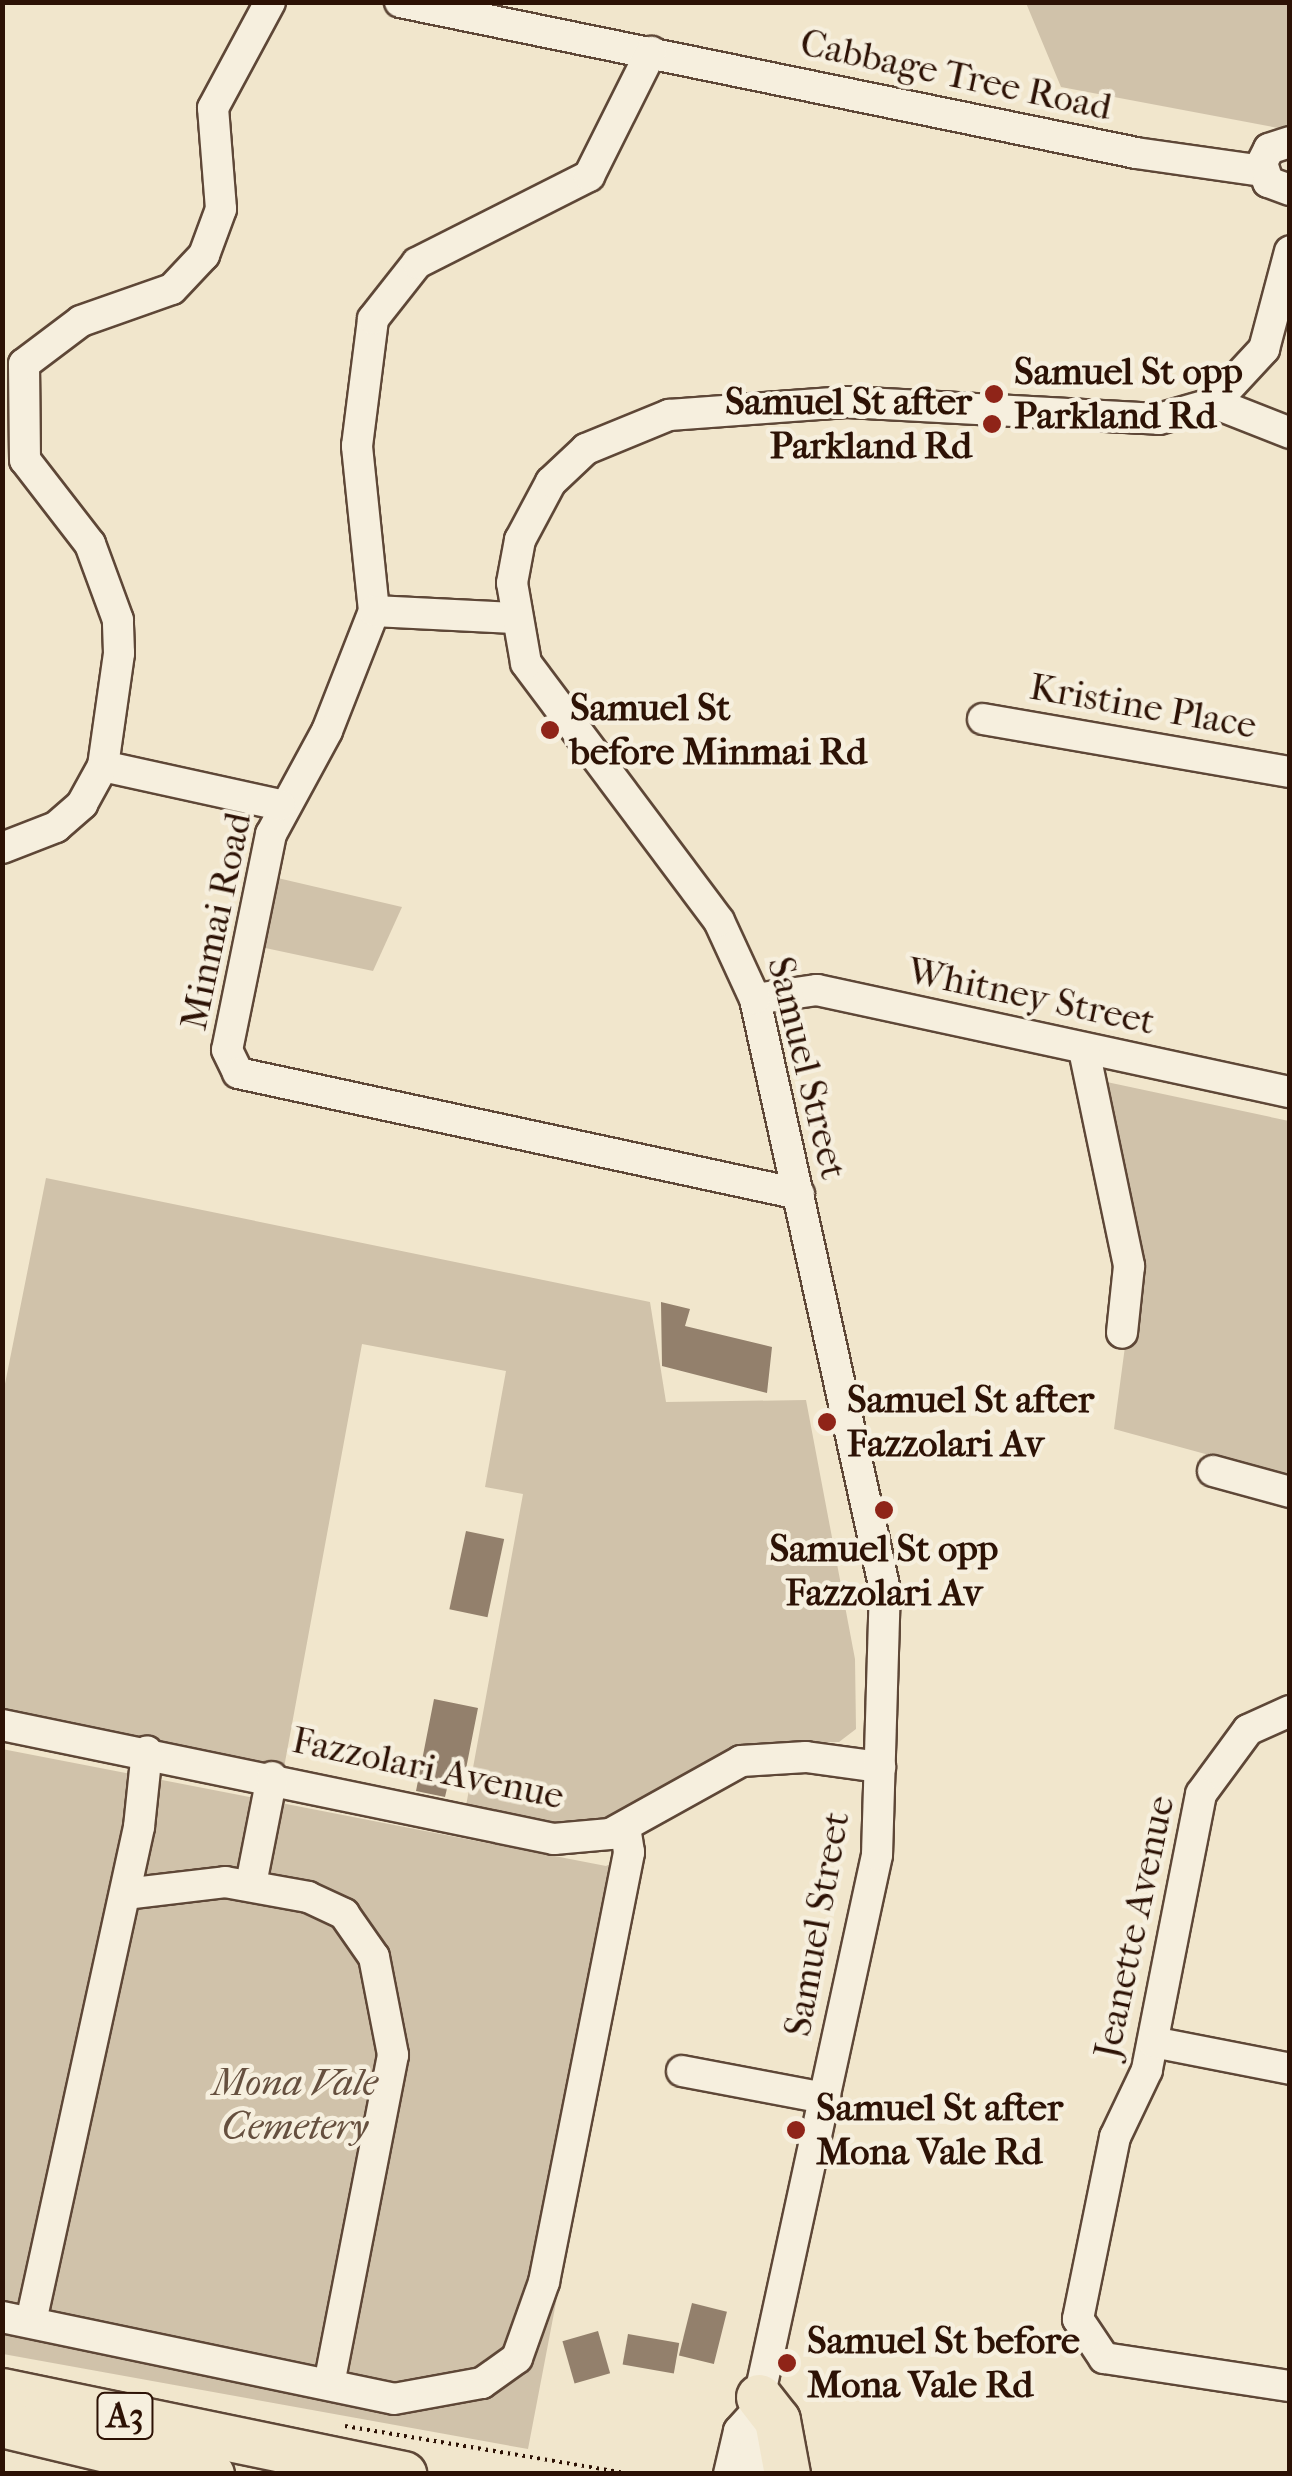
<!DOCTYPE html>
<html>
<head>
<meta charset="utf-8">
<style>
  body { margin:0 }
  #map { position:relative; width:1292px; height:2476px; overflow:hidden; background:#f1e6cc; font-family:"IM FELL French Canon",serif }
  div>[style] { position:absolute }
  [style*='--x'] { left:calc(var(--x)*1px); top:calc(var(--y)*1px); width:calc(var(--w)*1px); rotate:calc(var(--a)*1deg) }
  .green>* { inset:0; background:#d0c2aa }
  .building>* { inset:0; background:#93806c; transform-origin:0 0 }
  .path>* { height:4px; margin-top:-2px; transform-origin:0; background:repeating-linear-gradient(90deg,#2d1205 0 2.5px,transparent 0 7.5px) }
  .roads { filter:drop-shadow(2px 0 #5e4737) drop-shadow(-2px 0 #5e4737) drop-shadow(0 2px #5e4737) drop-shadow(0 -2px #5e4737) }
  .minor>* { height:30px; margin:-15px; padding:0 15px; transform-origin:15px; border-radius:15px; background:#f6efde }
  .highway>* { height:45px; margin:-22.5px; padding:0 22.5px; transform-origin:22.5px; border-radius:22.5px; background:#f1e6cc }
  .dots>* { width:28px; height:28px; translate:-50% -50%; box-sizing:border-box; border:5px solid #f6efde; border-radius:50% }
  span { translate:-50% -50%; white-space:nowrap; text-align:center; line-height:1.15; -webkit-text-stroke:9px #f6efde; paint-order:stroke }
  .shield-label span { padding:2px 8px; background:#f6efde; border:2px solid; border-radius:8px; -webkit-text-stroke-width:0 }
  .shield-label { font-size:35px; color:#2d1205; font-weight:700 }
  .street-label { font-size:38px; color:#2d1205 }
  .poi-label { font-size:38px; color:#2d1205; font-weight:700 }
  .left { translate:0 -50%; text-align:left }
  .right { translate:-100% -50%; text-align:right }
  .park-label { font-size:38px; color:#66503f; font-style:italic }
  .frame { position:absolute; inset:0; border:5px solid #2d1205; pointer-events:none }
</style>
</head>
<body>
<div id="map">
  <div class="green">
    <div style="clip-path:polygon(1026px 3px,1289px 3px,1289px 130px,1061px 87px)"></div>
    <div style="clip-path:polygon(269px 876px,402px 907px,373px 971px,256px 946px)"></div>
    <div style="clip-path:polygon(1102px 1081px,1289px 1121px,1289px 1477px,1114px 1429px,1138px 1249px)"></div>
    <div style="clip-path:polygon(46px 1178px,650px 1302px,666px 1402px,806px 1400px,855px 1659px,856px 1729px,839px 1742px,768px 1743px,722px 1757px,609px 1825px,553px 1827px,466px 1806px,523px 1494px,485px 1487px,506px 1371px,362px 1344px,283px 1773px,3px 1716px,3px 1394px)"></div>
    <div style="clip-path:polygon(2px 1749px,606px 1866px,643px 1847px,528px 2449px,3px 2354px)"></div>
  </div>
  <div class="building">
    <div style="clip-path:polygon(661px 1302px,690px 1309px,685px 1326px,772px 1347px,767px 1393px,662px 1366px)"></div>
    <div style="left:466px;top:1531px;width:39px;height:80px;rotate:12deg"></div>
    <div style="clip-path:polygon(434px 1699px,478px 1708px,464px 1779px,450px 1776px,445px 1797px,416px 1791px)"></div>
    <div style="left:692px;top:2303px;width:36px;height:54px;rotate:14deg"></div>
    <div style="left:598px;top:2331px;width:44px;height:37px;rotate:74deg"></div>
    <div style="left:628px;top:2334px;width:52px;height:31px;rotate:10deg"></div>
  </div>
  <div class="path">
    <div style="--x:345;--y:2426;--w:290;--a:9.5"></div>
  </div>
  <div class="roads">
    <div class="minor">
      <div style="--x:400;--y:2;--w:751;--a:11.59"></div>
      <div style="--x:1136;--y:153;--w:127;--a:8.1"></div>
      <div style="--x:1290;--y:142;--w:22;--a:162"></div>
      <div style="--x:1269;--y:149;--w:16;--a:117"></div>
      <div style="--x:1262;--y:163;--w:20;--a:72"></div>
      <div style="--x:1268;--y:182;--w:23;--a:20"></div>
      <div style="--x:1214;--y:403;--w:82;--a:21.5"></div>
      <div style="--x:374;--y:611;--w:129;--a:111.4"></div>
      <div style="--x:327;--y:731;--w:117;--a:118.5"></div>
      <div style="--x:271;--y:834;--w:220;--a:101.5"></div>
      <div style="--x:227;--y:1050;--w:25;--a:64"></div>
      <div style="--x:238;--y:1073;--w:574;--a:12.17"></div>
      <div style="--x:374;--y:611;--w:166;--a:-95.9"></div>
      <div style="--x:357;--y:446;--w:128;--a:-82.8"></div>
      <div style="--x:373;--y:319;--w:71;--a:-51.8"></div>
      <div style="--x:417;--y:263;--w:193;--a:-26.8"></div>
      <div style="--x:589;--y:176;--w:139;--a:-63.4"></div>
      <div style="--x:374;--y:611;--w:140;--a:2.9"></div>
      <div style="--x:983;--y:719;--w:312;--a:9.8"></div>
      <div style="--x:103;--y:766;--w:181;--a:12.4"></div>
      <div style="--x:2;--y:848;--w:58;--a:-21.3"></div>
      <div style="--x:56;--y:827;--w:35;--a:-41"></div>
      <div style="--x:82;--y:804;--w:43;--a:-61.1"></div>
      <div style="--x:103;--y:766;--w:114;--a:-81.9"></div>
      <div style="--x:119;--y:653;--w:33;--a:-92"></div>
      <div style="--x:118;--y:620;--w:81;--a:-110.2"></div>
      <div style="--x:90;--y:544;--w:106;--a:-127.7"></div>
      <div style="--x:25;--y:460;--w:96;--a:-90.6"></div>
      <div style="--x:24;--y:364;--w:71;--a:-37"></div>
      <div style="--x:81;--y:321;--w:96;--a:-19.4"></div>
      <div style="--x:172;--y:289;--w:47;--a:-46.7"></div>
      <div style="--x:204;--y:255;--w:49;--a:-69.7"></div>
      <div style="--x:221;--y:209;--w:101;--a:-94.5"></div>
      <div style="--x:213;--y:108;--w:120;--a:-61.7"></div>
      <div style="--x:755;--y:999;--w:63;--a:-8.3"></div>
      <div style="--x:817;--y:990;--w:484;--a:12.2"></div>
      <div style="--x:1084;--y:1050;--w:221;--a:78.2"></div>
      <div style="--x:1129;--y:1266;--w:67;--a:96"></div>
      <div style="--x:1213;--y:1471;--w:80;--a:15.3"></div>
      <div style="--x:1290;--y:1711;--w:46;--a:155.7"></div>
      <div style="--x:1248;--y:1730;--w:79;--a:126.3"></div>
      <div style="--x:1201;--y:1794;--w:281;--a:101.1"></div>
      <div style="--x:1147;--y:2070;--w:74;--a:115.5"></div>
      <div style="--x:1115;--y:2137;--w:186;--a:101.5"></div>
      <div style="--x:1078;--y:2319;--w:47;--a:56.3"></div>
      <div style="--x:1104;--y:2358;--w:188;--a:8.6"></div>
      <div style="--x:2;--y:1725;--w:564;--a:11.67"></div>
      <div style="--x:554;--y:1839;--w:56;--a:-5.1"></div>
      <div style="--x:610;--y:1834;--w:150;--a:-29.1"></div>
      <div style="--x:741;--y:1761;--w:65;--a:-3.5"></div>
      <div style="--x:806;--y:1757;--w:75;--a:7.7"></div>
      <div style="--x:251;--y:1884;--w:109;--a:-78.9"></div>
      <div style="--x:125;--y:1894;--w:101;--a:-6.8"></div>
      <div style="--x:225;--y:1882;--w:84;--a:10.2"></div>
      <div style="--x:308;--y:1897;--w:40;--a:25"></div>
      <div style="--x:344;--y:1914;--w:52;--a:55.1"></div>
      <div style="--x:374;--y:1957;--w:100;--a:79"></div>
      <div style="--x:393;--y:2055;--w:334;--a:101"></div>
      <div style="--x:1153;--y:2042;--w:140;--a:11.1"></div>
      <div style="--x:682;--y:2071;--w:146;--a:10.7"></div>
      <div style="--x:2;--y:2317;--w:400;--a:11.8"></div>
      <div style="--x:394;--y:2399;--w:89;--a:-10.3"></div>
      <div style="--x:482;--y:2383;--w:43;--a:-35.5"></div>
      <div style="--x:517;--y:2358;--w:81;--a:-70.4"></div>
      <div style="--x:544;--y:2282;--w:438;--a:-78.8"></div>
      <div style="--x:629;--y:1852;--w:24;--a:-99"></div>
      <div style="--x:32;--y:2317;--w:502;--a:-77.68"></div>
      <div style="--x:139;--y:1827;--w:76;--a:-84"></div>
      <div style="--x:729;--y:2474;--w:44;--a:-76.9"></div>
      <div style="--x:739;--y:2431;--w:25;--a:-48"></div>
      <div style="--x:755;--y:2474;--w:62;--a:-89.1"></div>
      <div style="--x:756;--y:2412;--w:570;--a:-77.74"></div>
      <div style="--x:877;--y:1855;--w:265;--a:-88.3"></div>
      <div style="--x:885;--y:1590;--w:605;--a:-102.41"></div>
      <div style="--x:755;--y:999;--w:86;--a:-114.8"></div>
      <div style="--x:719;--y:921;--w:322;--a:-126.8"></div>
      <div style="--x:526;--y:663;--w:81;--a:-99.9"></div>
      <div style="--x:512;--y:583;--w:44;--a:-79.5"></div>
      <div style="--x:520;--y:540;--w:66;--a:-61.9"></div>
      <div style="--x:551;--y:482;--w:48;--a:-43.3"></div>
      <div style="--x:586;--y:449;--w:90;--a:-22.3"></div>
      <div style="--x:669;--y:415;--w:178;--a:-4.2"></div>
      <div style="--x:847;--y:402;--w:312;--a:3.1"></div>
      <div style="--x:1159;--y:419;--w:57;--a:-16.2"></div>
      <div style="--x:1214;--y:403;--w:74;--a:-47.2"></div>
      <div style="--x:1264;--y:349;--w:101;--a:-75.1"></div>
    </div>
    <div class="highway">
      <div style="--x:2;--y:2391;--w:410;--a:11.7"></div>
      <div style="--x:759;--y:2397;--w:29;--a:52"></div>
      <div style="--x:777;--y:2420;--w:55;--a:79.5"></div>
      <div style="--x:2;--y:2424;--w:215;--a:13.5"></div>
    </div>
  </div>
  <div class="dots">
    <div style="left:994px;top:394px;background:#8f2418"></div>
    <div style="left:992px;top:424px;background:#8f2418"></div>
    <div style="left:550px;top:730px;background:#8f2418"></div>
    <div style="left:827px;top:1422px;background:#8f2418"></div>
    <div style="left:884px;top:1510px;background:#8f2418"></div>
    <div style="left:796px;top:2130px;background:#8f2418"></div>
    <div style="left:787px;top:2363px;background:#8f2418"></div>
  </div>
  <div class="shield-label">
    <span style="left:125px;top:2416px">A3</span>
  </div>
  <div class="street-label">
    <span style="left:956px;top:75px;rotate:12deg">Cabbage Tree Road</span>
    <span style="left:1143px;top:706px;rotate:10deg">Kristine Place</span>
    <span style="left:216px;top:921px;rotate:-78deg">Minmai Road</span>
    <span style="left:1031px;top:996px;rotate:12deg">Whitney Street</span>
    <span style="left:807px;top:1068px;rotate:76deg">Samuel Street</span>
    <span style="left:428px;top:1768px;rotate:12deg">Fazzolari Avenue</span>
    <span style="left:817px;top:1924px;rotate:-80deg">Samuel Street</span>
    <span style="left:1134px;top:1927px;rotate:-78deg">Jeanette Avenue</span>
  </div>
  <div class="poi-label">
    <span class="left" style="left:1014px;top:394px">Samuel St opp<br>Parkland Rd</span>
    <span class="right" style="left:972px;top:424px">Samuel St after<br>Parkland Rd</span>
    <span class="left" style="left:570px;top:730px">Samuel St<br>before Minmai Rd</span>
    <span class="left" style="left:847px;top:1422px">Samuel St after<br>Fazzolari Av</span>
    <span style="left:884px;top:1571px">Samuel St opp<br>Fazzolari Av</span>
    <span class="left" style="left:816px;top:2130px">Samuel St after<br>Mona Vale Rd</span>
    <span class="left" style="left:807px;top:2363px">Samuel St before<br>Mona Vale Rd</span>
  </div>
  <div class="park-label">
    <span style="left:295px;top:2105px">Mona Vale<br>Cemetery</span>
  </div>
  <div class="frame"></div>
</div>
</body>
</html>
